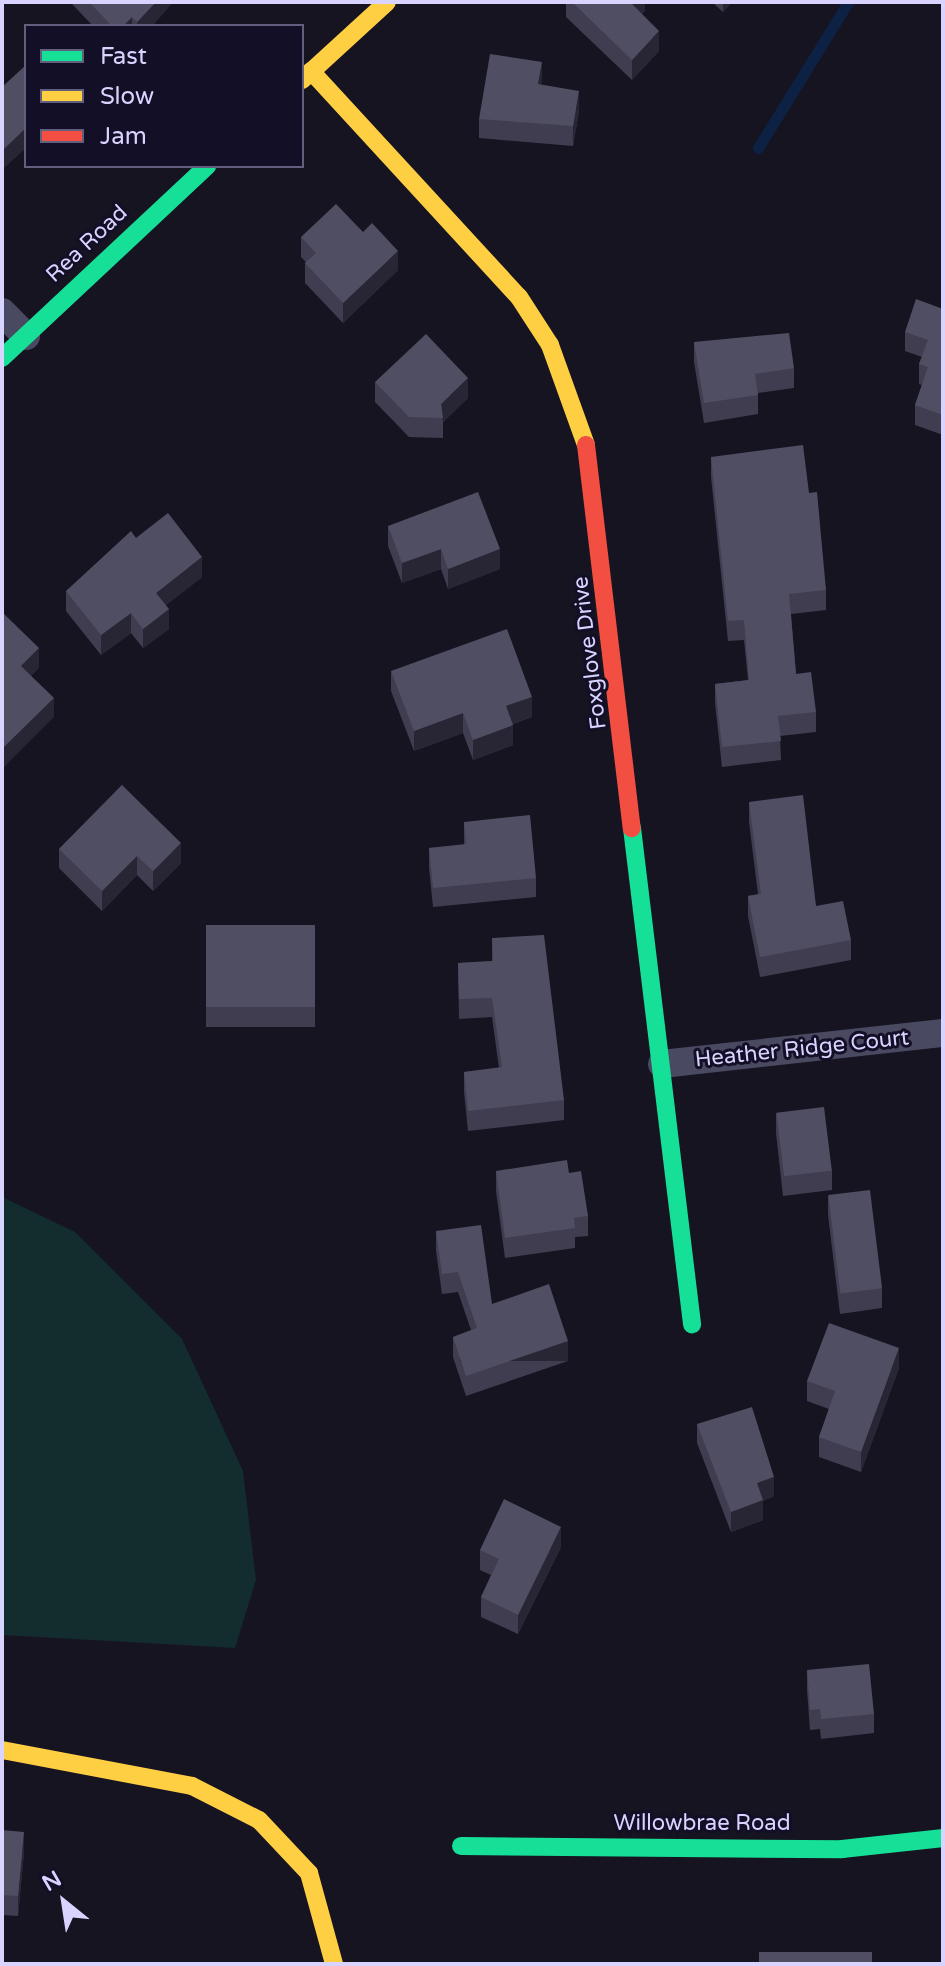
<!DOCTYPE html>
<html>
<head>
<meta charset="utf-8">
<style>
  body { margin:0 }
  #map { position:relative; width:945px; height:1966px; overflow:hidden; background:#161421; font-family:"Varela Round",sans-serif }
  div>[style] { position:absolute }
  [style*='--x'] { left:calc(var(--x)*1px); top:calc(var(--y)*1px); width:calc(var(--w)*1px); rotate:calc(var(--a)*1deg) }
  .green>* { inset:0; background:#132c2d }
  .stream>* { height:11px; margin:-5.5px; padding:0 5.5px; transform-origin:5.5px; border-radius:5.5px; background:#0d2144 }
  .street>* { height:28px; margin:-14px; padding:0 14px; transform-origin:14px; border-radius:14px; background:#4a4962 }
  .fast>* { height:18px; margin:-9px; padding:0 9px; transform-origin:9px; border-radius:9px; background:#16e098 }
  .slow>* { height:18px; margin:-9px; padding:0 9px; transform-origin:9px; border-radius:9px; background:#ffcf43 }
  .jam>* { height:18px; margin:-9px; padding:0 9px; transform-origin:9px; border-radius:9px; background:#f24e42 }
  .wall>* { inset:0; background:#403d50; transform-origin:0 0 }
  .shaded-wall>* { inset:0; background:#282635; transform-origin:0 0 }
  .building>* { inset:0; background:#504e63; transform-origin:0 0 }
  span { translate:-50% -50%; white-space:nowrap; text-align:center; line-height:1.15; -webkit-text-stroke:6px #130f26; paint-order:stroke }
  .street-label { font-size:22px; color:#d9d4ff }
  .frame { position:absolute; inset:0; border:4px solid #d9d4ff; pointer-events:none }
  .legend { position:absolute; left:24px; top:24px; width:280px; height:144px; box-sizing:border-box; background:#130f26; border:2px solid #625e7d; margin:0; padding:10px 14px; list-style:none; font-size:24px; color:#d9d4ff }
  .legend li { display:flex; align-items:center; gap:16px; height:40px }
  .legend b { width:40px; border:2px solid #625e7d }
  .north { position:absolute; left:24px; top:1862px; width:80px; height:80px; -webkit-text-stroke:6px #130f26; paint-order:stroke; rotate:330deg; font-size:22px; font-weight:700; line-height:32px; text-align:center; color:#d9d4ff }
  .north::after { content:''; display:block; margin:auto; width:28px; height:36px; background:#d9d4ff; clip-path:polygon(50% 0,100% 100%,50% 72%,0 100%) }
</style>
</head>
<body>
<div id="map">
  <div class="green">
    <div style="clip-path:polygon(2px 1197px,75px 1232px,182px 1339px,243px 1471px,256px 1580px,235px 1648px,2px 1635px)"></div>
  </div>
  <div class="stream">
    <div style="--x:758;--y:148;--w:172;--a:-58.3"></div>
  </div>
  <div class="street">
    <div style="--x:2;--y:312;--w:34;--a:45"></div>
    <div style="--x:662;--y:1064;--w:283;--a:-6.3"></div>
  </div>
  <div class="fast">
    <div style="--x:2;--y:358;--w:281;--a:-43.1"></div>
    <div style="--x:632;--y:828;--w:500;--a:83.1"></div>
    <div style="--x:461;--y:1846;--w:381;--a:0.5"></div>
    <div style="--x:842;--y:1849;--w:102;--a:-6.2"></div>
  </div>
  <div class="slow">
    <div style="--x:311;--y:71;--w:307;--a:47.4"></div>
    <div style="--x:519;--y:297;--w:57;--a:57.1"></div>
    <div style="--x:550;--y:345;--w:106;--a:70.2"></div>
    <div style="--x:302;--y:80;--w:115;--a:-42.5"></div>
    <div style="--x:2;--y:1750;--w:193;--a:10.7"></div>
    <div style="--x:192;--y:1786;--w:75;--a:26.9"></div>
    <div style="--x:259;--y:1820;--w:73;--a:46.7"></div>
    <div style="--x:309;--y:1873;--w:94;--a:74.6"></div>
  </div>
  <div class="jam">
    <div style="--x:586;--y:445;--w:386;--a:83.2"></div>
  </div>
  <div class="wall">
    <div style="clip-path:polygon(72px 2px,173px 2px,152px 26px,93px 26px,72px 4px)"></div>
    <div style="clip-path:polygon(566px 2px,645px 2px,645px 10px,642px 14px,659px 51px,632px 80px,566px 17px)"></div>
    <div style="clip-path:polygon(712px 2px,732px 2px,723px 12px)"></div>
    <div style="clip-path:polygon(541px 85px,579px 111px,573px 146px,479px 138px,479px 119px)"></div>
    <div style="clip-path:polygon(363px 232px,398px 270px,343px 323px,305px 283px,305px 263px,306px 262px,301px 257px,301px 237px)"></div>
    <div style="clip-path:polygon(943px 309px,943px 435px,915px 425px,915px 405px,922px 385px,919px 384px,919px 364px,922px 357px,905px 351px,905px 332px)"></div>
    <div style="clip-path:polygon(694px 342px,794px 368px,794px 388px,758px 393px,758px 414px,704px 423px,694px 362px)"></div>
    <div style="clip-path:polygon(375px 382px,468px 398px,443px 422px,443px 438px,409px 437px,375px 402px)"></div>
    <div style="clip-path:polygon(711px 457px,809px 493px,826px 590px,826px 610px,791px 614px,796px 674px,816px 712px,816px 732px,780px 736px,781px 760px,722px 767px,715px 703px,715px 684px,748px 680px,744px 640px,728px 641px,711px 477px)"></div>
    <div style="clip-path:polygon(388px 526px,500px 569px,448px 589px,441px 569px,402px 583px,388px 546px)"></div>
    <div style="clip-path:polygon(136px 538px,202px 577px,166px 605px,169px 629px,143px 648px,131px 633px,101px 655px,66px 611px,66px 591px)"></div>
    <div style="clip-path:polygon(391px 671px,532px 717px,513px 724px,513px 745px,473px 760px,463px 733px,414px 751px,391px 691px)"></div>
    <div style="clip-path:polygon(122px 785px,181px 863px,153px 891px,137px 875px,102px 911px,59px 868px,59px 849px)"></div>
    <div style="clip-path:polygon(749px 802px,816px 906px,851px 940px,851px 960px,760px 977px,748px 916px,748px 896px,758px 894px,749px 822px)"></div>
    <div style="clip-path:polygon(464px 822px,536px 878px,536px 897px,433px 907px,429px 868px,429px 848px,464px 845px)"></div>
    <div style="left:206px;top:925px;width:109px;height:102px"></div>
    <div style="clip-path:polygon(492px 938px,564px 1100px,564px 1120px,468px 1131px,464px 1092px,464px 1072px,499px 1068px,492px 1017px,459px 1019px,458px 963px,492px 961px)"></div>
    <div style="clip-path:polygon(776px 1113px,832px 1170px,832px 1190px,783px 1196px,776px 1133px)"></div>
    <div style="clip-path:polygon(496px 1171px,569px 1173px,588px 1216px,588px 1236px,575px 1237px,575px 1248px,505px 1258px,496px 1191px)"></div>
    <div style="clip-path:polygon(828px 1195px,882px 1288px,882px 1308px,840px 1314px,828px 1215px)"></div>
    <div style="clip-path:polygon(436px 1231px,492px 1304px,568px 1361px,466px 1396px,453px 1357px,453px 1337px,471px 1330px,458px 1292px,442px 1294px,436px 1251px)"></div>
    <div style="clip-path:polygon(899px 1368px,861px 1472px,819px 1457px,819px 1437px,829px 1409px,807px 1401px,807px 1381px)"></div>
    <div style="clip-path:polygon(697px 1424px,774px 1496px,763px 1501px,763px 1520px,731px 1532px,697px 1443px)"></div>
    <div style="clip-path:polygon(561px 1547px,518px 1634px,481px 1617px,481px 1597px,491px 1575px,480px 1570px,480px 1550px)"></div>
    <div style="clip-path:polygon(807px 1670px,874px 1714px,874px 1733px,821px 1739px,820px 1729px,810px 1730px,807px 1690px)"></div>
    <div style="clip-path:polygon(2px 1830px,24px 1852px,18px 1916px,2px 1915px)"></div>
  </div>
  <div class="shaded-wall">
    <div style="clip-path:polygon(156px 2px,173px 2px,152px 26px,137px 26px,137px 22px)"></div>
    <div style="clip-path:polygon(634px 2px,645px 2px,645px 10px,632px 24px,632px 4px)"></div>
    <div style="clip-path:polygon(723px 2px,732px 2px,723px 12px)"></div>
    <div style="clip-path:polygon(132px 17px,132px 26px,123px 26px)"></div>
    <div style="clip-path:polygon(659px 31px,659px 51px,632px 80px,632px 60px)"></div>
    <div style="clip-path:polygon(542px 62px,542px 82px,538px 104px,538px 84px)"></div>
    <div style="clip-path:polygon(579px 91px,579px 111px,573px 146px,573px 126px)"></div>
    <div style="clip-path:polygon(26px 128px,26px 148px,2px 170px,2px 151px)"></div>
    <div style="clip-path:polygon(398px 251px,398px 270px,343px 323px,343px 303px)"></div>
    <div style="clip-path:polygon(468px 378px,468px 398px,443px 422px,441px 404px)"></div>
    <div style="clip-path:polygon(441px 549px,441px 569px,402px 583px,402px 563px)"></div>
    <div style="clip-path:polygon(500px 549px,500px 569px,448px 589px,448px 569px)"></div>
    <div style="clip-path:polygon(202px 557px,202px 577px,156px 613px,156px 593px)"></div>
    <div style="clip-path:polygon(169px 609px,169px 629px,143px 648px,143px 629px)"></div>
    <div style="clip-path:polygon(131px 613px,131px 633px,101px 655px,101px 635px)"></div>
    <div style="clip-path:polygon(39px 648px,39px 668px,21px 686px,21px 666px)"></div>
    <div style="clip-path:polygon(532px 697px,532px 717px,506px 726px,506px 706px)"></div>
    <div style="clip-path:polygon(54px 698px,54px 717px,2px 769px,2px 749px)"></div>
    <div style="clip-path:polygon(463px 713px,463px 733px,414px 751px,414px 731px)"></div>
    <div style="clip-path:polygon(513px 725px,513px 745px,473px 760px,473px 740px)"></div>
    <div style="clip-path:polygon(181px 843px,181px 863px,153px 891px,153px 871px)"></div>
    <div style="clip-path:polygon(137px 856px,137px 875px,102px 911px,102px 891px)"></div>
    <div style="left:568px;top:1341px;width:20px;height:108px;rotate:90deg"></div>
    <div style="clip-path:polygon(899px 1348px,899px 1368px,861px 1472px,861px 1452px)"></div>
    <div style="clip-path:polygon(774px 1477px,774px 1496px,763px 1501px,763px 1520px,731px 1532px,731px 1512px,757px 1483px)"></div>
    <div style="clip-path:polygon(561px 1527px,561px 1547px,518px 1634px,518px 1615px)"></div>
    <div style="clip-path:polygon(24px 1832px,24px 1852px,18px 1916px,18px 1896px)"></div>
  </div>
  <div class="building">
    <div style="clip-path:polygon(89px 2px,156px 2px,137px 22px,132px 17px,123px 26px,112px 26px)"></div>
    <div style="clip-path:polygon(572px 2px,634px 2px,632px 4px,659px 31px,632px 60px)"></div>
    <div style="clip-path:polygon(490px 54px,542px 62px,538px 84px,579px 91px,573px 126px,479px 119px)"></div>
    <div style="clip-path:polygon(26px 65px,26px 128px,2px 151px,2px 87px)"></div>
    <div style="clip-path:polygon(336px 204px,363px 232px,372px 223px,398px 251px,343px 303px,305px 263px,316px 253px,301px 237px)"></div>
    <div style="clip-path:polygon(916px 299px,943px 309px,943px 415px,915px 405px,928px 367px,919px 364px,928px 340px,905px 332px)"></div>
    <div style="clip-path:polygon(789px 333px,794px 368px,755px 374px,758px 395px,704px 403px,694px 342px)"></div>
    <div style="clip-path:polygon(426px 334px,468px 378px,441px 404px,443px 418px,409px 417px,375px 382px)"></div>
    <div style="clip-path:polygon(803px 445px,809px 493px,817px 492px,826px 590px,789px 594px,796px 674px,811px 672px,816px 712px,778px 716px,781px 741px,722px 747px,715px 684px,749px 680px,744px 620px,728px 621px,711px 457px)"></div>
    <div style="clip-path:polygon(478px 492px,500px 549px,448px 569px,441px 549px,402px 563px,388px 526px)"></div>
    <div style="clip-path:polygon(168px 513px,202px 557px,156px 593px,169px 609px,143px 629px,131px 613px,101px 635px,66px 591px,131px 531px,136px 538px)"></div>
    <div style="clip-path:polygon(2px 612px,39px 648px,21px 666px,54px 698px,2px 749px)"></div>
    <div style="clip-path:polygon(507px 629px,532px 697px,506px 706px,513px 725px,473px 740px,463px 713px,414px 731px,391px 671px)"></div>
    <div style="clip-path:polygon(122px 785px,181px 843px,153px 871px,137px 856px,102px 891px,59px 849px)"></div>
    <div style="clip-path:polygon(803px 795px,816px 906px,843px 901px,851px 940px,760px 957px,748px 896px,761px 894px,749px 802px)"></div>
    <div style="clip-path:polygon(530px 815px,536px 878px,433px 888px,429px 848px,466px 844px,464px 822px)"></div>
    <div style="left:206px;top:925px;width:109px;height:82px"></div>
    <div style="clip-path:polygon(544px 935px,564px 1100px,468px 1111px,464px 1072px,502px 1067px,492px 998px,459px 999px,458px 963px,493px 961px,492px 938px)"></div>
    <div style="left:824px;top:1107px;width:64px;height:48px;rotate:83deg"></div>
    <div style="clip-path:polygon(567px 1160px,569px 1173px,581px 1171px,588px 1216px,574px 1218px,575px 1228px,505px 1238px,496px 1171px)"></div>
    <div style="left:870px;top:1190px;width:99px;height:42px;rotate:83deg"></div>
    <div style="clip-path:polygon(481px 1225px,492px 1304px,549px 1284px,568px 1341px,466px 1376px,453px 1337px,477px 1328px,458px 1272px,442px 1274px,436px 1231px)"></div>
    <div style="clip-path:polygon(829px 1323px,899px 1348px,861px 1452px,819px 1437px,835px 1391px,807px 1381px)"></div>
    <div style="clip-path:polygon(752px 1407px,774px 1477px,757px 1483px,763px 1500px,731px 1512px,697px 1424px)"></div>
    <div style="clip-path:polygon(504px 1499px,561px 1527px,518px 1615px,481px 1597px,499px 1559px,480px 1550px)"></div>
    <div style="clip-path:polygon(869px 1664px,874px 1714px,821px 1719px,820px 1709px,810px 1710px,807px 1670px)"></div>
    <div style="clip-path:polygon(2px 1830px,24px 1832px,18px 1896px,2px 1895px)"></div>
    <div style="left:872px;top:1952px;width:12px;height:113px;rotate:90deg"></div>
  </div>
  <div class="street-label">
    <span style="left:87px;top:244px;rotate:-43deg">Rea Road</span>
    <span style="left:590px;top:653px;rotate:-97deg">Foxglove Drive</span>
    <span style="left:802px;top:1049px;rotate:-6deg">Heather Ridge Court</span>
    <span style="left:702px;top:1824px">Willowbrae Road</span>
  </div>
  <div class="frame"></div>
  <ul class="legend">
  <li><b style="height:10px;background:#16e098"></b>Fast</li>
  <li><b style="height:10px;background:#ffcf43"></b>Slow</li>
  <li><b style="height:10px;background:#f24e42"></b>Jam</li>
  </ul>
  <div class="north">N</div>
</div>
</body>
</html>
